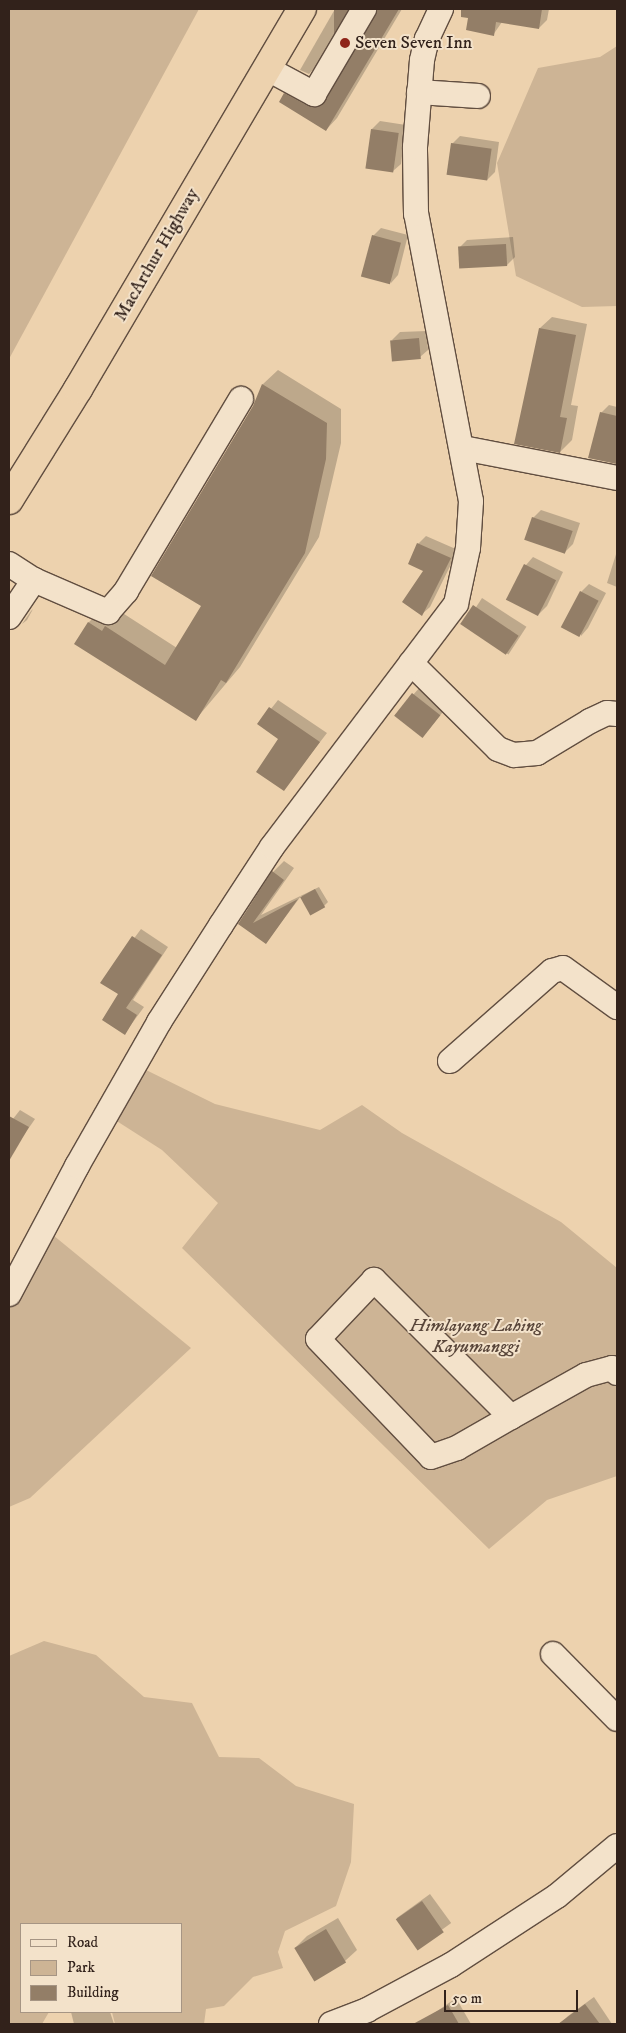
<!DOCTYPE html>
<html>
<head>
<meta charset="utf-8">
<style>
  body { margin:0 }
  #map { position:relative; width:626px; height:2033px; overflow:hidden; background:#edd2ae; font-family:"IM FELL DW Pica",serif }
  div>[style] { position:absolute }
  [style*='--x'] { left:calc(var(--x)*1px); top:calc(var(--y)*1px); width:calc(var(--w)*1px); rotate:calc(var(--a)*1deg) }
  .green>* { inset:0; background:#cdb495 }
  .shadow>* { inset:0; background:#0003; transform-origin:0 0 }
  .building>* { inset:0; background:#937e67; transform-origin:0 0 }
  .roads { filter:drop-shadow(1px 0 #614e40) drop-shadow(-1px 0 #614e40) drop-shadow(0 1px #614e40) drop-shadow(0 -1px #614e40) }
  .minor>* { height:24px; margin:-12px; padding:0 12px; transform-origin:12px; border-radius:12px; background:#f3e2ca }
  .highway>* { height:28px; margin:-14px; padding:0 14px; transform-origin:14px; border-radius:14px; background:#edd2ae }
  .dots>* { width:14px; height:14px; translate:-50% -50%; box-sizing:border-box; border:2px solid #f3e2ca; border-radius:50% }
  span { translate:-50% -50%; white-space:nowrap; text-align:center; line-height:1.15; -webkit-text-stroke:4px #f3e2ca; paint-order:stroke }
  .poi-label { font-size:18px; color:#32221b }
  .left { translate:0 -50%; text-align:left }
  .street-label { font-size:18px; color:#32221b }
  .park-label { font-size:18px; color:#59463a; font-style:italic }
  .frame { position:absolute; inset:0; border:10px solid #32221b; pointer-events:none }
  .legend { position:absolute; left:20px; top:1923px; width:162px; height:90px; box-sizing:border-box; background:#f3e2ca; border:1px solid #a69584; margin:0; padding:6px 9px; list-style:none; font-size:15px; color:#32221b }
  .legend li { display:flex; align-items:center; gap:10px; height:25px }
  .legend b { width:25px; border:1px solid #a69584 }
  .scale { position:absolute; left:444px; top:1990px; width:134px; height:22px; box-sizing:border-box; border:2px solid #32221b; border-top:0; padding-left:6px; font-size:15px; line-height:18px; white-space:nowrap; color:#32221b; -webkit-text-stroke:4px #f3e2ca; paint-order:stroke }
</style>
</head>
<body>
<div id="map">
  <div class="green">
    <div style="clip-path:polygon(9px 9px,199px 9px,9px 359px)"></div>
    <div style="clip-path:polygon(617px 46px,617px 306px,582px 307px,516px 276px,497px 163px,538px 68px,600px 57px)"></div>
    <div style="clip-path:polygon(142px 1068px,215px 1104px,320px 1130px,362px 1105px,402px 1133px,561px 1222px,617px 1268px,617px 1476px,547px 1500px,489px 1549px,182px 1248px,218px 1203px,162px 1150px,112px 1118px)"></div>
    <div style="clip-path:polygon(48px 1231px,191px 1348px,30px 1498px,9px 1507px,9px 1302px)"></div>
    <div style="clip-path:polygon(44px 1641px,96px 1655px,144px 1697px,192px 1703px,219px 1757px,259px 1758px,296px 1786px,354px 1804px,351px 1862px,336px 1906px,285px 1931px,278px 1952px,283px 1968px,253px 1977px,224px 2006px,206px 2009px,204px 2024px,115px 2024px,112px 2012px,181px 2012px,181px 1924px,21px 1924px,21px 2012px,49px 2012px,42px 2024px,9px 2023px,9px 1656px)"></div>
  </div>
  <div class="shadow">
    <div style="clip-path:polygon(335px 9px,353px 9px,320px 62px,309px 74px,300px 70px)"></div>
    <div style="clip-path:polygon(379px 9px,402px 9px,337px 118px,326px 130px,285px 94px,296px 82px,320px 95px,329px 95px)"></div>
    <div style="clip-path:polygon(472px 9px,549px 9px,547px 20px,539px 28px,502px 22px,493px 35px,467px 29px)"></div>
    <div style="clip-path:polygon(380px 121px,406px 125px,401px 164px,393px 171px,372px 129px)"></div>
    <div style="clip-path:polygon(460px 136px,499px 142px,495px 172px,487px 180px,452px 144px)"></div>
    <div style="clip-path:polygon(381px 228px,408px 235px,398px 275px,391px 283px,373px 236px)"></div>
    <div style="clip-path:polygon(513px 237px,515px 257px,507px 265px,459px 248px,467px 240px)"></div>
    <div style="clip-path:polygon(552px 317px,587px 324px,571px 405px,578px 406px,572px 440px,560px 452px,540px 328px)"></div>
    <div style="clip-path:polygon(427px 331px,428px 350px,420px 357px,392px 340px,400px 332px)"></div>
    <div style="clip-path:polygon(278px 370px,341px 409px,341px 443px,319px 537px,240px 667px,196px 719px,76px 644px,89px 622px,104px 608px,121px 612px,177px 648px,203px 606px,254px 407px,263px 384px)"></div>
    <div style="clip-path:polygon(609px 405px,617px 407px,617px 464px,590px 457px,601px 413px)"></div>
    <div style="clip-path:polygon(541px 510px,580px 523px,573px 544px,565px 552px,533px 518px)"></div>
    <div style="clip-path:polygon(426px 536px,458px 550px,430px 607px,422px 614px,425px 570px,418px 544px)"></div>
    <div style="clip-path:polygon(617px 551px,617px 587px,607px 583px)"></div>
    <div style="clip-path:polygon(533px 557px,563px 572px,547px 606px,539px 614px,509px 599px,526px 565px)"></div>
    <div style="clip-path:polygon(589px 584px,606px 593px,588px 628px,581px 636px,581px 592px)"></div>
    <div style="left:482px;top:598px;width:53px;height:33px;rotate:33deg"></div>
    <div style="clip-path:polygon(33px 609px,27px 620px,22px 624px,31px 611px)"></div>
    <div style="clip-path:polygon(421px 686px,447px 707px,429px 729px,395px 715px)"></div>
    <div style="clip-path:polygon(278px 700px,327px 733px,283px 790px,280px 738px,259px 724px)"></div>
    <div style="clip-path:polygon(284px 861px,294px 868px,261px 915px,319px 887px,328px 902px,324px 906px,301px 896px,266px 943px,240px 924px,273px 872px)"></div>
    <div style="clip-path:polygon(141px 929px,168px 947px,133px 1000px,144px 1007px,125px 1033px,119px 994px,101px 983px)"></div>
    <div style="clip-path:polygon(20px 1110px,35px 1119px,17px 1145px,9px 1140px,9px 1124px)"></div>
    <div style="left:430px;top:1894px;width:36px;height:41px;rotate:54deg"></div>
    <div style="clip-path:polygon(338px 1918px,357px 1950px,345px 1961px,295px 1948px,307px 1936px)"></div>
    <div style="clip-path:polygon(594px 1997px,612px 2024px,560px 2024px,568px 2016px)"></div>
    <div style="clip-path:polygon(456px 1998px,471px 2024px,435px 2024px,430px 2016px)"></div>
    <div style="clip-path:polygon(71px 2012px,110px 2012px,114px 2024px,74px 2024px)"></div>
  </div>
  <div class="building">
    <div style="left:334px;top:9px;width:14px;height:70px"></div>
    <div style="clip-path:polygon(378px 9px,399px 9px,326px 131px,279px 102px,284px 93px,308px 106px,321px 106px)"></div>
    <div style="clip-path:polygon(461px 9px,542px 9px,539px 29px,496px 22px,494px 36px,466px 30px,468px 18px,461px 17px)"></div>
    <div style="left:371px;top:129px;width:28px;height:40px;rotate:8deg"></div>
    <div style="left:451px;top:143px;width:41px;height:32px;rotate:8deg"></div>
    <div style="left:372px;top:235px;width:30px;height:43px;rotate:15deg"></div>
    <div style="left:506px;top:244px;width:22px;height:48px;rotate:87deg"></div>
    <div style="clip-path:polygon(539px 328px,576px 335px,560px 417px,567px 418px,560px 453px,514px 444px)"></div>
    <div style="left:419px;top:338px;width:21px;height:29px;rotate:85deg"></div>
    <div style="clip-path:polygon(262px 384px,327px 423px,326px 459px,305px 553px,226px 683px,221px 680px,196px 721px,74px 644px,88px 622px,102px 631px,105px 626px,165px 665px,201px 606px,151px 576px,253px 406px)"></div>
    <div style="clip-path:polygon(600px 412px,617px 416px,617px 464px,588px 458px)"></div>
    <div style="left:532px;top:517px;width:43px;height:24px;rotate:19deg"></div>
    <div style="clip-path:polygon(417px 543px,451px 558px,422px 616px,402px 602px,423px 571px,408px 564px)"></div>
    <div style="left:524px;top:564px;width:36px;height:40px;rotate:27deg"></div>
    <div style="left:580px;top:591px;width:21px;height:41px;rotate:28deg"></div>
    <div style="left:473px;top:605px;width:55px;height:23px;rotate:34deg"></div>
    <div style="left:412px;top:693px;width:36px;height:29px;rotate:38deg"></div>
    <div style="clip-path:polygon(269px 707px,320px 742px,284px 791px,256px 772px,278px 739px,257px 724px)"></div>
    <div style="clip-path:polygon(272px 871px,284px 880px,253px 923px,298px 899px,266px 944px,238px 924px)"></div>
    <div style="left:315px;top:889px;width:21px;height:17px;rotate:61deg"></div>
    <div style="clip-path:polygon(132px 936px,162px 955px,126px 1008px,137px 1015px,125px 1035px,102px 1020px,118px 994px,100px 983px)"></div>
    <div style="clip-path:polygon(9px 1116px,29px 1127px,9px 1161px)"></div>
    <div style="left:422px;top:1901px;width:38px;height:32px;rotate:55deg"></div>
    <div style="left:326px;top:1929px;width:39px;height:37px;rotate:59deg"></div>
    <div style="clip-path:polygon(585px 2004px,600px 2024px,558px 2024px)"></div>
    <div style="clip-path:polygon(448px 2005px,459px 2024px,413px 2024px)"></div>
  </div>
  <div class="roads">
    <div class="minor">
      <div style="--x:266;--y:68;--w:55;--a:28.4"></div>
      <div style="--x:314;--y:94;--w:99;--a:-59.5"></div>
      <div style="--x:419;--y:92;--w:59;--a:3.9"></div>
      <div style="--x:463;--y:448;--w:157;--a:11"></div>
      <div style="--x:9;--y:564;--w:30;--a:33"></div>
      <div style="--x:34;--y:580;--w:81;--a:23.4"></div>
      <div style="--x:108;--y:612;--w:28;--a:-49"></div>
      <div style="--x:126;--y:591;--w:224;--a:-59.1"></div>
      <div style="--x:9;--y:617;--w:45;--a:-56"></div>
      <div style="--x:411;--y:663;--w:122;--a:44.7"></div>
      <div style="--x:498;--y:749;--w:17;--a:21"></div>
      <div style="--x:514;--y:755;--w:23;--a:-5"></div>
      <div style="--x:537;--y:753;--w:62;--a:-31.1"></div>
      <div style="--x:590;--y:721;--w:19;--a:-25"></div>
      <div style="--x:607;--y:713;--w:10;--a:6"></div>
      <div style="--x:450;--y:1061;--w:136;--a:-41.4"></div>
      <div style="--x:552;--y:971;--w:11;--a:-15"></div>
      <div style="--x:563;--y:968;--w:67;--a:35.8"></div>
      <div style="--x:9;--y:1294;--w:145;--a:-62"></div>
      <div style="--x:77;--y:1166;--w:166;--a:-60.3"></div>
      <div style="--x:159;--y:1022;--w:115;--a:-57.4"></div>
      <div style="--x:221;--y:925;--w:93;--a:-56.8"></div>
      <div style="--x:272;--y:847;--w:305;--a:-52.9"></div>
      <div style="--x:456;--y:604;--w:57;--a:-77.9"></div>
      <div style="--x:468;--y:548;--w:47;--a:-86.3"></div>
      <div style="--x:471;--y:501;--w:292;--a:-100.8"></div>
      <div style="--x:416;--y:214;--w:67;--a:-90.9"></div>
      <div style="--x:415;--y:147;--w:87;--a:-85.4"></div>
      <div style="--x:422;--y:60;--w:22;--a:-77"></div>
      <div style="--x:427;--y:39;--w:33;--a:-65"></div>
      <div style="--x:511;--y:1417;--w:194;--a:-135"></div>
      <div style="--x:374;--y:1280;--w:81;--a:133.5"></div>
      <div style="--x:318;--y:1339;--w:163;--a:46.2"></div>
      <div style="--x:431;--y:1457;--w:28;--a:-19"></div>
      <div style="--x:457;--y:1448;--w:62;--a:-29.9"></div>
      <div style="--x:511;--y:1417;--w:86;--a:-29.2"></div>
      <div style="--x:586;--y:1375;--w:27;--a:-15"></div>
      <div style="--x:612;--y:1368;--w:7;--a:45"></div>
      <div style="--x:553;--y:1654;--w:91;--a:45.4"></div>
      <div style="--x:331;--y:2024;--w:39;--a:-21"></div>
      <div style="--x:367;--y:2010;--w:95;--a:-28.2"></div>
      <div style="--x:451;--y:1965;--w:126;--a:-33.1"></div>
      <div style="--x:557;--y:1896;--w:78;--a:-39.8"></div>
    </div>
    <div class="highway">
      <div style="--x:9;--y:500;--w:131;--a:-58.1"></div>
      <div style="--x:78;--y:389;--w:441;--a:-59.5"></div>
    </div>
  </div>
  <div class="dots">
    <div style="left:345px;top:43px;background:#8f2418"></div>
  </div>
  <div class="poi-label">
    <span class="left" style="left:355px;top:43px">Seven Seven Inn</span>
  </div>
  <div class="street-label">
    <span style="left:157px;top:255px;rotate:-60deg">MacArthur Highway</span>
  </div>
  <div class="park-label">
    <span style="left:476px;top:1337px">Himlayang Lahing<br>Kayumanggi</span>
  </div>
  <div class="frame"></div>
  <ul class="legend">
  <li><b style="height:6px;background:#f3e2ca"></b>Road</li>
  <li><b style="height:14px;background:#cdb495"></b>Park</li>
  <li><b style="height:14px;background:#937e67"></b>Building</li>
  </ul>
  <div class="scale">50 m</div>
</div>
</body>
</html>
